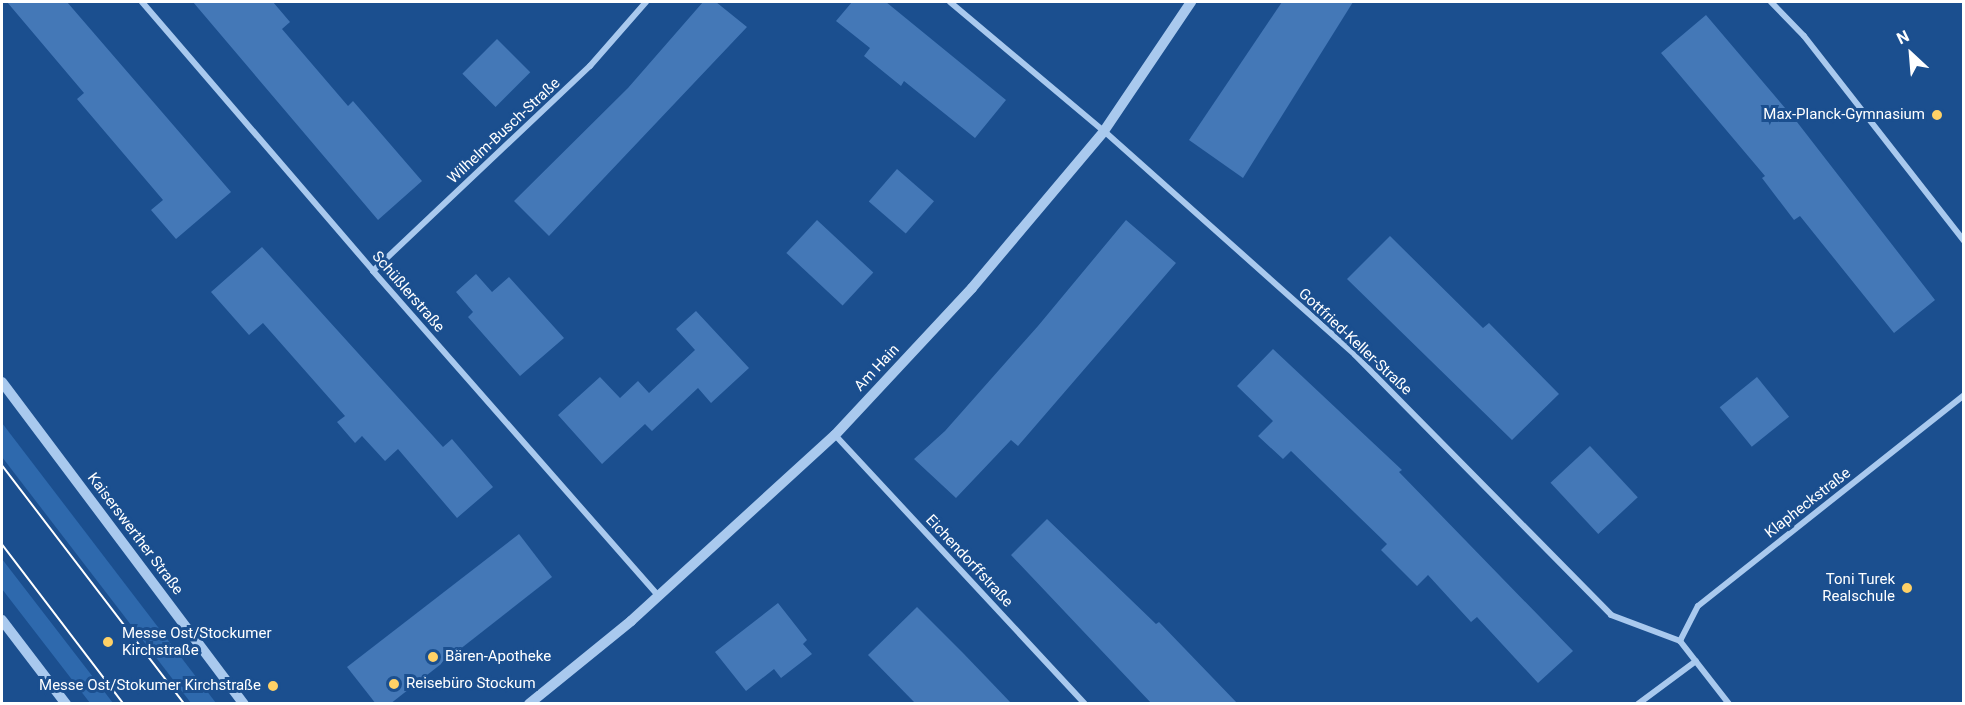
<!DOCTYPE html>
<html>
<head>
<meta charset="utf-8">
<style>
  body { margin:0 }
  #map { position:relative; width:1965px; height:705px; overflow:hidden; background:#1b4f8f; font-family:Roboto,sans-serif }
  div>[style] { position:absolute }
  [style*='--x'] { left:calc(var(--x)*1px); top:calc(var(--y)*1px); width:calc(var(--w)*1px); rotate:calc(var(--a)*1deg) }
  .green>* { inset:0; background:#2e69ad }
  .building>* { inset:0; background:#4478b7; transform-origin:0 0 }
  .minor>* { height:6px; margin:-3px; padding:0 3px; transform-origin:3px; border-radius:3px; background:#a9c9ee }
  .tertiary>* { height:10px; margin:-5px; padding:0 5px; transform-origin:5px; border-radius:5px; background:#a9c9ee }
  .tram>* { height:1.5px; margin:-0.75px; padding:0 0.75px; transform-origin:0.75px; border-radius:0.75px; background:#fff }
  .dots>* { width:16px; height:16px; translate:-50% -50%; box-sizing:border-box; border:3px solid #1b4f8f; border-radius:50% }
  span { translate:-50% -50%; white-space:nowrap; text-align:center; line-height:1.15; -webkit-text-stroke:6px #1b4f8f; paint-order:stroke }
  .poi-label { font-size:15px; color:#fff }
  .right { translate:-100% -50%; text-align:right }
  .left { translate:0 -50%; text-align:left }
  .street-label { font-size:15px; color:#fff }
  .frame { position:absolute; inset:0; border:3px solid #fff; pointer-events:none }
  .north { position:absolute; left:1881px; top:24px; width:60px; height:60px; -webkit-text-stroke:4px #1b4f8f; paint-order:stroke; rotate:334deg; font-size:16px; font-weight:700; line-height:24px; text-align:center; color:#fff }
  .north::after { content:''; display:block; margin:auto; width:21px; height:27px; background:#fff; clip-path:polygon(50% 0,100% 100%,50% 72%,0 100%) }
</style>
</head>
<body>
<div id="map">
  <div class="green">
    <div style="clip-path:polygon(2px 423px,216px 703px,191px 703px,2px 457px)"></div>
    <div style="clip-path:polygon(2px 558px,2px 559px,113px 703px,90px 703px,2px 589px)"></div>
  </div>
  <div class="building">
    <div style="clip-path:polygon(7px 2px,67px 2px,231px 192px,176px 239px,151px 210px,163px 200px,77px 99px,84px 93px)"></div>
    <div style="clip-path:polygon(193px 2px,273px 2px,290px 22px,282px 29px,348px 106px,353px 101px,422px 181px,378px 220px)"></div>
    <div style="clip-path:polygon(703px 2px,716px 2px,747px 27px,549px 236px,514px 201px,628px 88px)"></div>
    <div style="clip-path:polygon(852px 2px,886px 2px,1006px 100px,975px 138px,904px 81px,901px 86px,864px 56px,870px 48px,836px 21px)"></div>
    <div style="clip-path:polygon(1282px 2px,1353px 2px,1243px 178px,1189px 140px)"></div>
    <div style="clip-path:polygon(1706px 15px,1797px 122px,1935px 300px,1894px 333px,1800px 216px,1794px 220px,1762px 178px,1765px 176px,1661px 53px)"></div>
    <div style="left:497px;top:39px;width:47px;height:49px;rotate:45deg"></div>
    <div style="left:897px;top:169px;width:49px;height:43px;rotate:41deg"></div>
    <div style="left:817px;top:220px;width:77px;height:45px;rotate:43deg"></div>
    <div style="clip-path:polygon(1126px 220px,1176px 263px,1018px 446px,1011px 440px,956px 498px,914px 459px,945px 431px,1038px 326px)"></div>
    <div style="clip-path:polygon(1390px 236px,1483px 328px,1489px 323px,1559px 394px,1512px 440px,1347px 279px)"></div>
    <div style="clip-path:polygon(262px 247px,443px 447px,452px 439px,493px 487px,457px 518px,398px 449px,385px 461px,362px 436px,355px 443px,337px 422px,345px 416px,263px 323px,249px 335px,211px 292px)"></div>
    <div style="clip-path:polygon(476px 274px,492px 292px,509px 277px,564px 338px,520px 376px,468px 317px,473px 312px,456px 292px)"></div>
    <div style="clip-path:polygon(696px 311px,749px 368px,711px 403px,698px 388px,652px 431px,645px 424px,602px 464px,558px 415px,600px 377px,620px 398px,638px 381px,649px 393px,695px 350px,676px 329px)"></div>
    <div style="clip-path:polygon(1273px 349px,1402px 470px,1399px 472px,1573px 651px,1538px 683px,1477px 617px,1471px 622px,1428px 575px,1417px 586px,1381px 550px,1387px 544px,1291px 451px,1283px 459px,1258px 436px,1273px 421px,1237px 386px)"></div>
    <div style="left:1757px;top:377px;width:51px;height:48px;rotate:51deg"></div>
    <div style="left:1590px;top:446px;width:70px;height:54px;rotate:47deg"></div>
    <div style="clip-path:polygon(1047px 519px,1156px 624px,1159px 622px,1238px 704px,1152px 704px,1011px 555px)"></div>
    <div style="clip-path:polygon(519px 534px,552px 577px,390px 704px,376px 704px,347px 667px)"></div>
    <div style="clip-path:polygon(778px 603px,807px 640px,803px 644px,812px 654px,781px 678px,774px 669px,746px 691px,715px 652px)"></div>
    <div style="clip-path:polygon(917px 607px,963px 653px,1012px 704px,916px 704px,868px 655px)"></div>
  </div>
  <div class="minor">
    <div style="--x:142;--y:2;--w:355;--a:49.3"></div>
    <div style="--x:373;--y:271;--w:433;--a:48.7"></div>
    <div style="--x:950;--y:2;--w:201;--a:40"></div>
    <div style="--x:1104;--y:131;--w:336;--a:41.7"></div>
    <div style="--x:1355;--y:355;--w:365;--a:45.4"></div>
    <div style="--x:1611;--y:615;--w:74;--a:20.6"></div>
    <div style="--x:1680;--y:641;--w:80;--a:52.1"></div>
    <div style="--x:1771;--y:2;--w:47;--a:45.9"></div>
    <div style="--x:1804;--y:36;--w:260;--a:52"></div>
    <div style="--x:373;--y:271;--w:299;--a:-43.4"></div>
    <div style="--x:590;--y:66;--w:85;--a:-48.8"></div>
    <div style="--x:835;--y:435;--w:367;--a:47.1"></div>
    <div style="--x:1680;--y:641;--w:39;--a:-63"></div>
    <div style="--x:1698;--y:606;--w:340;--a:-38.4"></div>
    <div style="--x:1638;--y:704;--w:72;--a:-36.6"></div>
  </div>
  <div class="tertiary">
    <div style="--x:2;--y:382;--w:403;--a:53.1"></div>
    <div style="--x:2;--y:620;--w:106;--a:52.7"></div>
    <div style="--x:529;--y:704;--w:132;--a:-39.1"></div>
    <div style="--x:631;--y:621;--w:276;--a:-42.4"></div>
    <div style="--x:835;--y:435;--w:201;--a:-47"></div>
    <div style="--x:972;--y:288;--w:205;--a:-49.9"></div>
    <div style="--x:1104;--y:131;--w:156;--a:-56"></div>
  </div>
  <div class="tram">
    <div style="--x:2;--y:465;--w:301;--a:52.6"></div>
    <div style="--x:2;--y:544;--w:201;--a:52.7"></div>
  </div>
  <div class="dots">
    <div style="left:1937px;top:115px;background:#ffd166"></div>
    <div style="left:1907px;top:588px;background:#ffd166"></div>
    <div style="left:108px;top:642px;background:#ffd166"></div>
    <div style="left:433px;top:657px;background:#ffd166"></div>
    <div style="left:394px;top:684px;background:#ffd166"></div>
    <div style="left:273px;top:686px;background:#ffd166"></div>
  </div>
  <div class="poi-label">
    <span class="right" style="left:1925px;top:115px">Max-Planck-Gymnasium</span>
    <span class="right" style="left:1895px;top:588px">Toni Turek<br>Realschule</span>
    <span class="left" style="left:122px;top:642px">Messe Ost/Stockumer<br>Kirchstraße</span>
    <span class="left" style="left:445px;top:657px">Bären-Apotheke</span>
    <span class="left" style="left:406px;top:684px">Reisebüro Stockum</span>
    <span class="right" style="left:261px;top:686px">Messe Ost/Stokumer Kirchstraße</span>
  </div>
  <div class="street-label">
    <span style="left:504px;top:131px;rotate:-43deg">Wilhelm-Busch-Straße</span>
    <span style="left:408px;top:292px;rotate:49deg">Schüßlerstraße</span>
    <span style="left:1355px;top:342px;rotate:43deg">Gottfried-Keller-Straße</span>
    <span style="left:877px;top:368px;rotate:-47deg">Am Hain</span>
    <span style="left:1808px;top:503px;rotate:-38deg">Klapheckstraße</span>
    <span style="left:135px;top:534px;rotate:53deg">Kaiserswerther Straße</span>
    <span style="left:969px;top:561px;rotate:47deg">Eichendorffstraße</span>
  </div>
  <div class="frame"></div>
  <div class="north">N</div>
</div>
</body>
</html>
